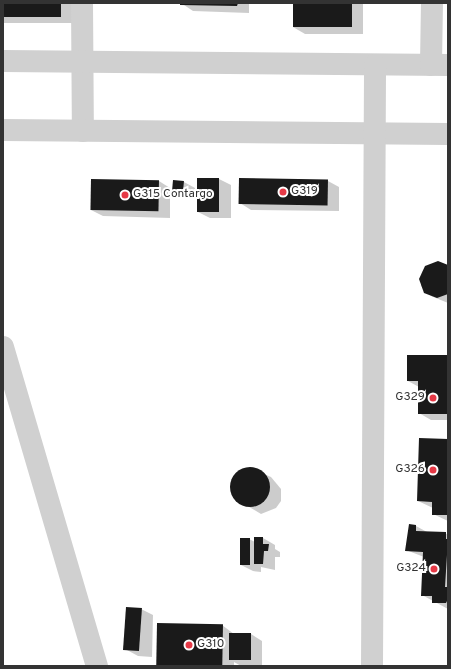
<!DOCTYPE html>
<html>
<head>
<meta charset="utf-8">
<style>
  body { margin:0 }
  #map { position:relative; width:451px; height:669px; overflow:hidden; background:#fff; font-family:Overpass,sans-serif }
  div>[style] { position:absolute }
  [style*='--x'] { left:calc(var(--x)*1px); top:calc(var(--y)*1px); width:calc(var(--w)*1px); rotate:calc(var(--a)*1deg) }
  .shadow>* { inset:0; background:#0003; transform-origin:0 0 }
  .building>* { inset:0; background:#1a1a1a; transform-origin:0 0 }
  .round { border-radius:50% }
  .minor>* { height:22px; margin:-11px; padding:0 11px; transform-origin:11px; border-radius:11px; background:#d0d0d0 }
  .dots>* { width:11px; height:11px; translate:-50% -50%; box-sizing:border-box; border:2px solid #fff; border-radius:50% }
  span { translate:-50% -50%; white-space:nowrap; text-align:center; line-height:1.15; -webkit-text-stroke:4px #fff; paint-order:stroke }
  .poi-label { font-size:12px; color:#333 }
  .left { translate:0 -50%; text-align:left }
  .right { translate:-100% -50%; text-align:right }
  .frame { position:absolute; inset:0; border:4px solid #333; pointer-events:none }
</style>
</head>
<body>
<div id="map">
  <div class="shadow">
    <div style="left:3px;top:3px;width:69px;height:20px"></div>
    <div style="clip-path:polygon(181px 3px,249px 3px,249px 13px,193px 11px)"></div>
    <div style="clip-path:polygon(294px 3px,363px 3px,363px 34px,305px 34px,293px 27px)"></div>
    <div style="clip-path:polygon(198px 179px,219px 179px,231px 185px,231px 218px,210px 218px,198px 212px)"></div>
    <div style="clip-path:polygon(159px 181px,170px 188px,170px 218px,103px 216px,91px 210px)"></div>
    <div style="clip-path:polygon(328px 181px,339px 187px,339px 211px,251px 210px,240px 203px)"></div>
    <div style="clip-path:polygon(184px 182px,195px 188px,194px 198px,185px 197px,173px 190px)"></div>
    <div style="clip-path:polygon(431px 264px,448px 266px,448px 303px,431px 296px,421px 286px,422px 272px)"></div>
    <div style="clip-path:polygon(448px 356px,448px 420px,431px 420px,419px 413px,419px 387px,408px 381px)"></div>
    <div style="clip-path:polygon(448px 440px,448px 521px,433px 514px,433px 508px,418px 501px)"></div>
    <div style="clip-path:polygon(250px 468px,271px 477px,281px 489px,281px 501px,276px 508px,261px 514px,234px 498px,231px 489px,235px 475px)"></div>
    <div style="clip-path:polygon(416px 526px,427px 532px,448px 534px,448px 609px,422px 595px,424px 557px,406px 550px)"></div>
    <div style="clip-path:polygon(255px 538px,263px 538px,275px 545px,275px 549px,280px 552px,280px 557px,275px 557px,275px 570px,261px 567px,261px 572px,253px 571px,241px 565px,249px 539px,255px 542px)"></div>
    <div style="clip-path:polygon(141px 609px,153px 615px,152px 657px,138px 656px,127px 650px)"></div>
    <div style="clip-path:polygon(222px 625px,234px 634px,251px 634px,262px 641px,262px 666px,241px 666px,234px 662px,234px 666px,157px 666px)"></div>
  </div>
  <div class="building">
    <div style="left:3px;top:3px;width:58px;height:14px"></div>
    <div style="clip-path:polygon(180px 3px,238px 3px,237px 6px,180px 5px)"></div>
    <div style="left:293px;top:3px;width:59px;height:24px"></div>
    <div style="left:197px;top:178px;width:22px;height:34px"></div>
    <div style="left:239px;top:178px;width:89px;height:26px;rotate:1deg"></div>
    <div style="left:91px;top:179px;width:68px;height:31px;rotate:1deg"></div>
    <div style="left:173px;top:180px;width:11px;height:10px;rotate:5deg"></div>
    <div style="clip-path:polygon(438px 261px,448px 265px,448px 294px,437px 298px,424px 293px,419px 279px,425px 266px)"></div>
    <div style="clip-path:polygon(407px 355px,448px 355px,448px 414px,418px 414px,418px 381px,407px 381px)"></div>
    <div style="clip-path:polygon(419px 438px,448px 439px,448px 515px,432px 515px,432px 502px,417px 501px)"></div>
    <div class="round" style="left:230px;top:467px;width:40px;height:40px"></div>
    <div style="clip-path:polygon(409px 524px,416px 525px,416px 531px,446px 532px,446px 539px,448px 539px,445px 587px,448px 587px,448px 599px,446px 603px,432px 603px,432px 596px,421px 596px,423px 552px,405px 551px)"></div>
    <div style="clip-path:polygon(254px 537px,263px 537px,263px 544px,269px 544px,268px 551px,264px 551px,263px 564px,254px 564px)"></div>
    <div style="left:240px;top:538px;width:10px;height:27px"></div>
    <div style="left:126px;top:607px;width:16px;height:43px;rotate:4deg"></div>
    <div style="left:157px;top:623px;width:66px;height:43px;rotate:1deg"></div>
    <div style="left:229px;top:633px;width:22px;height:27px"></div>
  </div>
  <div class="minor">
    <div style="--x:82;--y:3;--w:128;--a:89.6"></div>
    <div style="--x:3;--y:61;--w:445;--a:0.5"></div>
    <div style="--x:431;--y:65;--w:62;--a:-89.1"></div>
    <div style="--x:3;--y:130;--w:445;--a:0.5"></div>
    <div style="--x:3;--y:347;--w:333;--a:73.6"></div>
    <div style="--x:372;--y:666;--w:601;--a:-89.71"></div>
  </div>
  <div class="dots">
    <div style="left:283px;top:192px;background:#e63946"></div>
    <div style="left:125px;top:195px;background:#e63946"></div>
    <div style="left:433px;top:398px;background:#e63946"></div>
    <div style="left:433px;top:470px;background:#e63946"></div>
    <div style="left:434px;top:569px;background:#e63946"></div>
    <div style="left:189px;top:645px;background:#e63946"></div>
  </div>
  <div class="poi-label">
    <span class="left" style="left:291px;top:192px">G319</span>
    <span class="left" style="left:133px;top:195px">G315 Contargo</span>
    <span class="right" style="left:425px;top:398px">G329</span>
    <span class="right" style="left:425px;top:470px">G326</span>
    <span class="right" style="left:426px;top:569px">G324</span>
    <span class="left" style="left:197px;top:645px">G310</span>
  </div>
  <div class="frame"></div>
</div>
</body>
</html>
